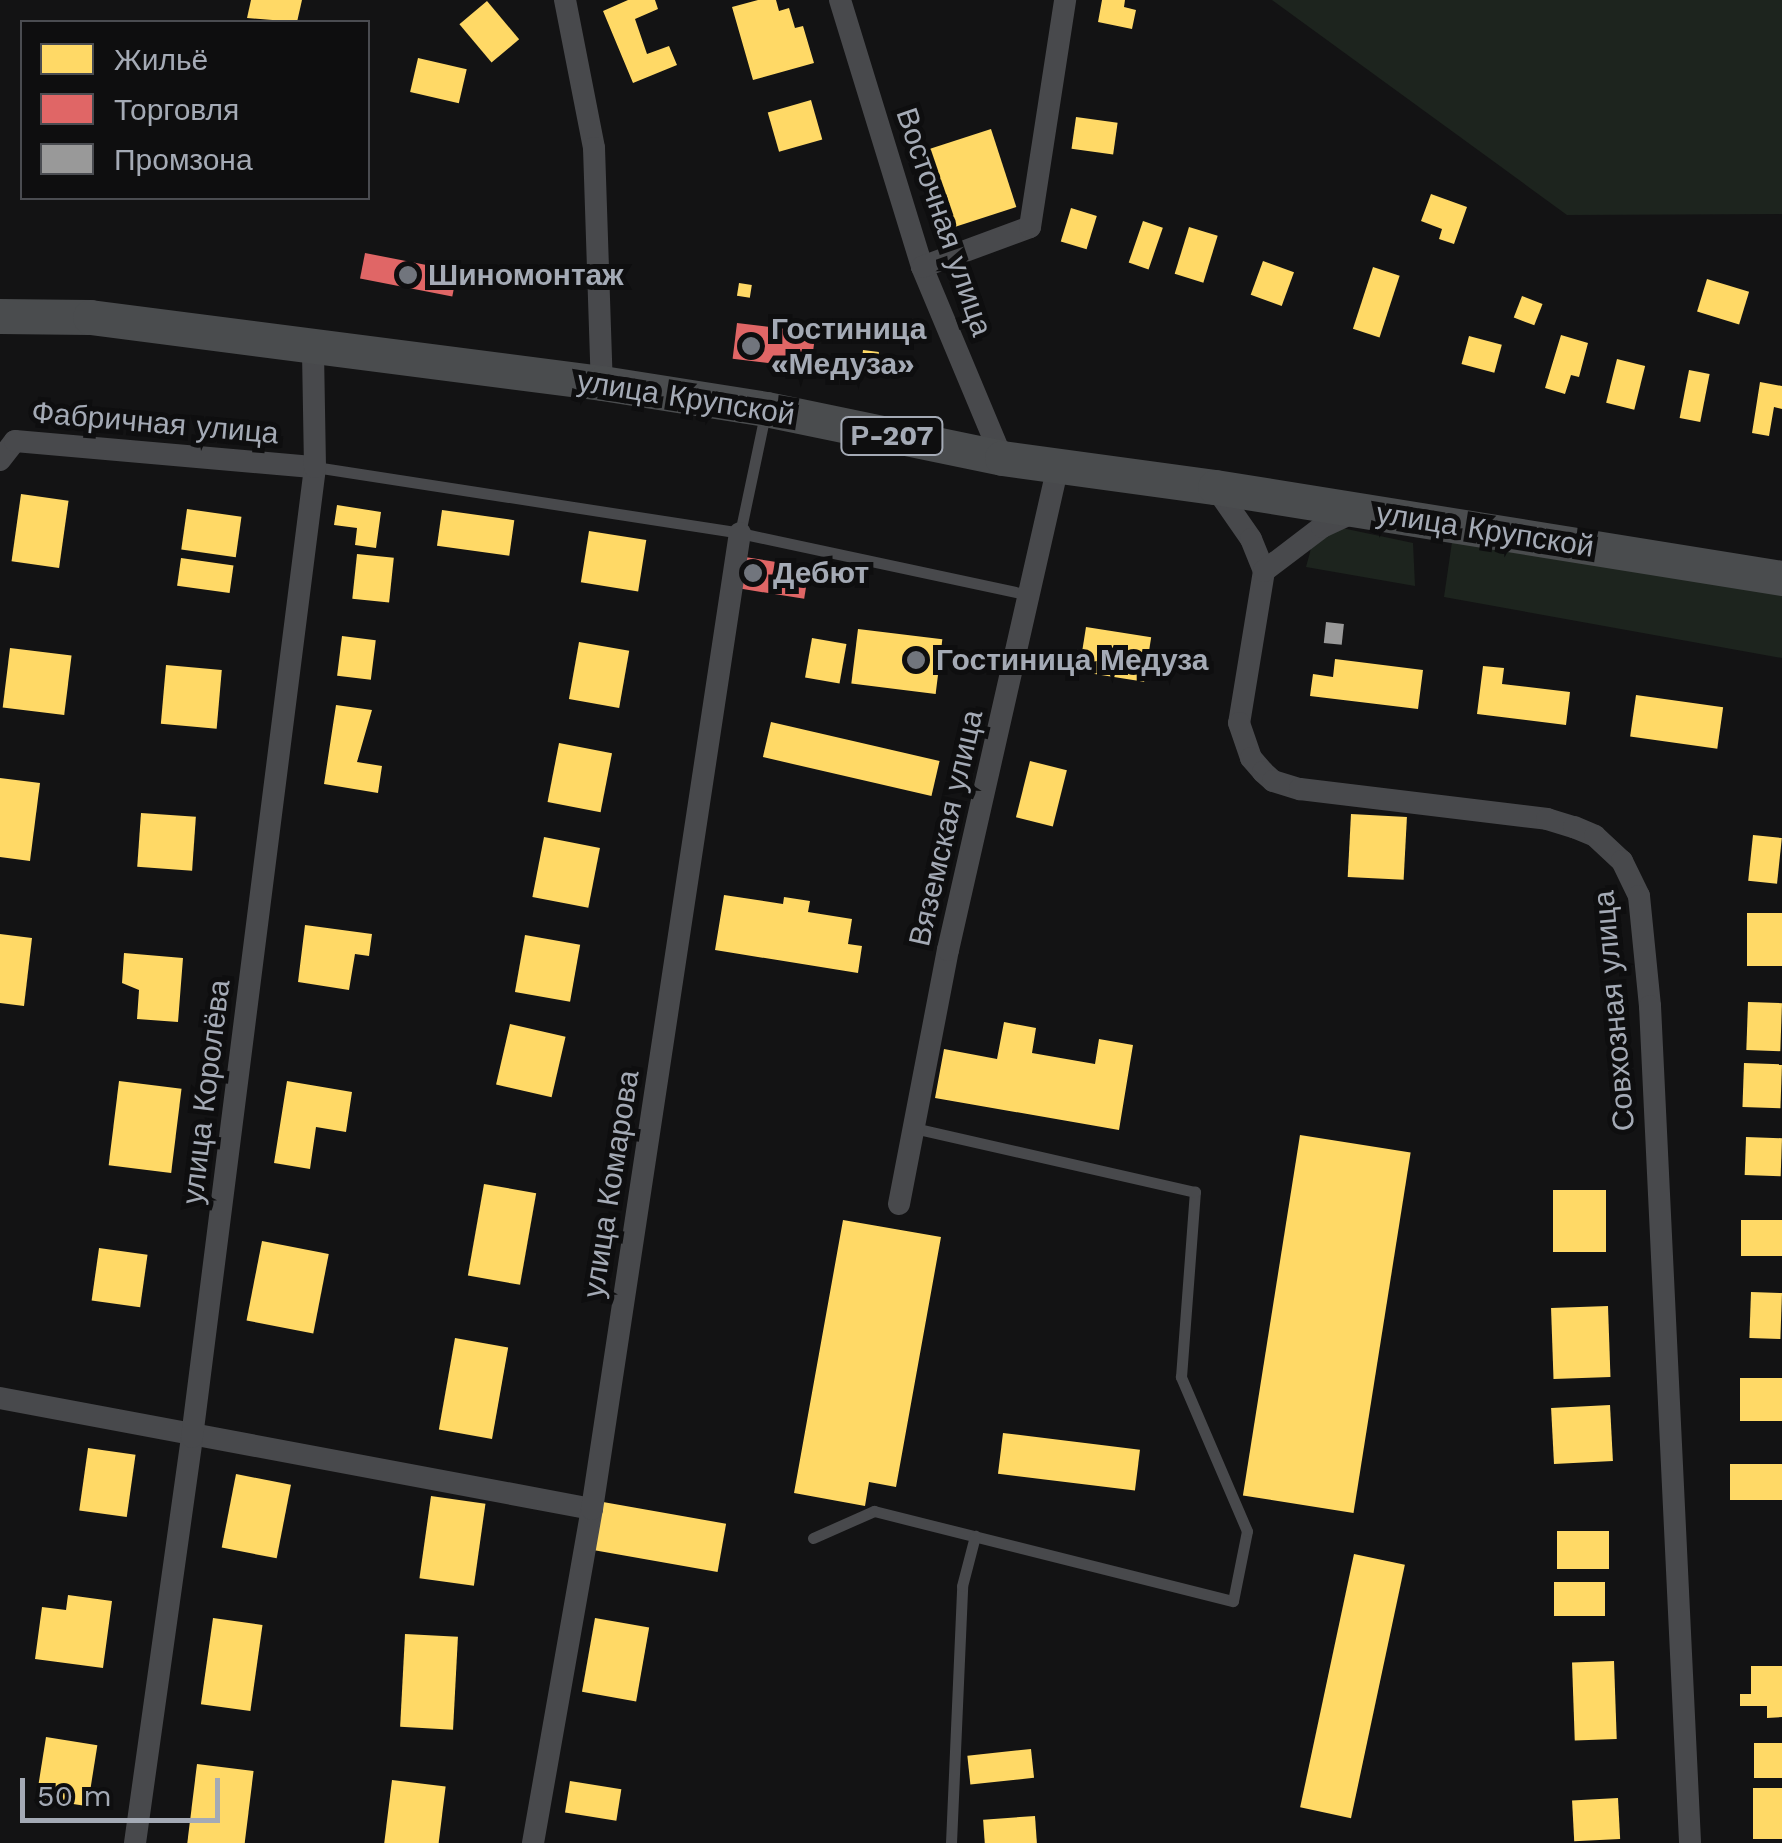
<!DOCTYPE html>
<html>
<head>
<meta charset="utf-8">
<style>
  body { margin:0 }
  #map { position:relative; width:1782px; height:1843px; overflow:hidden; background:#131314; font-family:"Work Sans",sans-serif }
  div>[style] { position:absolute }
  [style*='--x'] { left:calc(var(--x)*1px); top:calc(var(--y)*1px); width:calc(var(--w)*1px); rotate:calc(var(--a)*1deg) }
  .green>* { inset:0; background:#1d241e }
  .homes>* { inset:0; background:#ffd966; transform-origin:0 0 }
  .shops>* { inset:0; background:#e06666; transform-origin:0 0 }
  .industry>* { inset:0; background:#999; transform-origin:0 0 }
  .lane>* { height:11px; margin:-5.5px; padding:0 5.5px; transform-origin:5.5px; border-radius:5.5px; background:#48494c }
  .street>* { height:22px; margin:-11px; padding:0 11px; transform-origin:11px; border-radius:11px; background:#48494c }
  .primary>* { height:35px; margin:-17.5px; padding:0 17.5px; transform-origin:17.5px; border-radius:17.5px; background:#4a4c4e }
  .dots>* { width:28px; height:28px; translate:-50% -50%; box-sizing:border-box; border:5px solid #0e0e0f; border-radius:50% }
  span { translate:-50% -50%; white-space:nowrap; text-align:center; line-height:1.15; -webkit-text-stroke:10px #0e0e0f; paint-order:stroke }
  .shield-label span { padding:2px 8px; background:#0e0e0f; border:2px solid; border-radius:8px; -webkit-text-stroke-width:0 }
  .shield-label { font-size:28px; color:#a4aab5; font-weight:700 }
  .street-label { font-size:30px; color:#a4aab5 }
  .poi-label { font-size:30px; color:#a4aab5; font-weight:700 }
  .left { translate:0 -50%; text-align:left }
  .legend { position:absolute; left:20px; top:20px; width:350px; height:180px; box-sizing:border-box; background:#0e0e0f; border:2px solid #4a4c51; margin:0; padding:12px 18px; list-style:none; font-size:30px; color:#a4aab5 }
  .legend li { display:flex; align-items:center; gap:20px; height:50px }
  .legend b { width:50px; border:2px solid #4a4c51 }
  .scale { position:absolute; left:20px; top:1778px; width:200px; height:45px; box-sizing:border-box; border:5px solid #a4aab5; border-top:0; padding-left:12px; font-size:30px; line-height:35px; white-space:nowrap; color:#a4aab5; -webkit-text-stroke:8px #0e0e0f; paint-order:stroke }
</style>
</head>
<body>
<div id="map">
  <div class="green">
    <div style="clip-path:polygon(1272px 0,1782px 0,1782px 214px,1567px 215px)"></div>
    <div style="clip-path:polygon(1318px 523px,1413px 543px,1415px 586px,1306px 567px)"></div>
    <div style="clip-path:polygon(1452px 542px,1782px 594px,1782px 658px,1444px 597px)"></div>
  </div>
  <div class="homes">
    <div style="clip-path:polygon(251px 0,302px 0,297px 22px,247px 18px)"></div>
    <div style="clip-path:polygon(628px 0,655px 0,658px 9px,635px 19px,647px 54px,669px 46px,677px 65px,633px 83px,603px 11px)"></div>
    <div style="clip-path:polygon(758px 0,776px 0,779px 11px,789px 8px,795px 28px,803px 26px,814px 63px,753px 80px,732px 7px)"></div>
    <div style="clip-path:polygon(1102px 0,1125px 0,1124px 7px,1136px 10px,1132px 29px,1098px 22px)"></div>
    <div style="left:487px;top:1px;width:50px;height:36px;rotate:50deg"></div>
    <div style="left:418px;top:58px;width:50px;height:35px;rotate:13deg"></div>
    <div style="left:811px;top:100px;width:41px;height:45px;rotate:74deg"></div>
    <div style="left:1076px;top:117px;width:42px;height:32px;rotate:8deg"></div>
    <div style="left:991px;top:129px;width:82px;height:77px;rotate:72deg"></div>
    <div style="clip-path:polygon(1431px 194px,1467px 207px,1454px 244px,1439px 239px,1442px 229px,1421px 221px)"></div>
    <div style="left:1071px;top:208px;width:27px;height:35px;rotate:17deg"></div>
    <div style="left:1143px;top:221px;width:21px;height:44px;rotate:19deg"></div>
    <div style="left:1189px;top:227px;width:30px;height:49px;rotate:17deg"></div>
    <div style="left:1263px;top:261px;width:33px;height:36px;rotate:20deg"></div>
    <div style="left:1373px;top:267px;width:28px;height:65px;rotate:18deg"></div>
    <div style="left:1707px;top:279px;width:44px;height:34px;rotate:17deg"></div>
    <div style="left:739px;top:283px;width:13px;height:13px;rotate:9deg"></div>
    <div style="left:1522px;top:296px;width:22px;height:23px;rotate:21deg"></div>
    <div style="clip-path:polygon(1561px 335px,1588px 343px,1579px 377px,1571px 375px,1565px 394px,1545px 388px)"></div>
    <div style="left:1469px;top:336px;width:34px;height:29px;rotate:15deg"></div>
    <div style="left:863px;top:350px;width:16px;height:19px;rotate:7deg"></div>
    <div style="left:1617px;top:359px;width:29px;height:45px;rotate:14deg"></div>
    <div style="left:1689px;top:370px;width:21px;height:49px;rotate:11deg"></div>
    <div style="clip-path:polygon(1760px 382px,1782px 386px,1782px 409px,1774px 407px,1769px 436px,1752px 433px)"></div>
    <div style="left:21px;top:494px;width:48px;height:68px;rotate:8deg"></div>
    <div style="clip-path:polygon(337px 505px,381px 512px,376px 548px,355px 545px,357px 528px,334px 525px)"></div>
    <div style="left:187px;top:509px;width:55px;height:41px;rotate:8deg"></div>
    <div style="left:442px;top:510px;width:73px;height:36px;rotate:8deg"></div>
    <div style="left:589px;top:531px;width:58px;height:52px;rotate:9deg"></div>
    <div style="left:357px;top:554px;width:37px;height:45px;rotate:6deg"></div>
    <div style="left:181px;top:558px;width:53px;height:28px;rotate:8deg"></div>
    <div style="left:1086px;top:627px;width:66px;height:45px;rotate:9deg"></div>
    <div style="left:858px;top:629px;width:85px;height:55px;rotate:7deg"></div>
    <div style="left:342px;top:636px;width:34px;height:40px;rotate:7deg"></div>
    <div style="left:812px;top:638px;width:35px;height:40px;rotate:10deg"></div>
    <div style="left:579px;top:642px;width:51px;height:58px;rotate:10deg"></div>
    <div style="left:10px;top:648px;width:62px;height:60px;rotate:7deg"></div>
    <div style="clip-path:polygon(1335px 659px,1423px 670px,1418px 709px,1310px 696px,1313px 674px,1333px 677px)"></div>
    <div style="left:166px;top:665px;width:56px;height:59px;rotate:5deg"></div>
    <div style="clip-path:polygon(1483px 666px,1504px 668px,1502px 684px,1570px 692px,1566px 725px,1477px 714px)"></div>
    <div style="left:1636px;top:695px;width:88px;height:42px;rotate:8deg"></div>
    <div style="clip-path:polygon(336px 705px,372px 710px,357px 762px,382px 766px,378px 793px,324px 784px)"></div>
    <div style="left:771px;top:722px;width:173px;height:36px;rotate:13deg"></div>
    <div style="left:559px;top:743px;width:54px;height:60px;rotate:11deg"></div>
    <div style="left:1030px;top:761px;width:38px;height:58px;rotate:14deg"></div>
    <div style="clip-path:polygon(0 778px,40px 783px,30px 861px,0 857px)"></div>
    <div style="left:141px;top:813px;width:55px;height:54px;rotate:4deg"></div>
    <div style="left:1351px;top:814px;width:56px;height:63px;rotate:3deg"></div>
    <div style="left:1753px;top:835px;width:29px;height:46px;rotate:6deg"></div>
    <div style="left:544px;top:837px;width:57px;height:61px;rotate:11deg"></div>
    <div style="clip-path:polygon(724px 895px,783px 904px,784px 897px,810px 901px,808px 912px,852px 919px,848px 944px,862px 946px,858px 973px,715px 950px)"></div>
    <div style="left:1747px;top:913px;width:35px;height:53px"></div>
    <div style="clip-path:polygon(305px 925px,372px 934px,369px 956px,355px 954px,349px 990px,298px 982px)"></div>
    <div style="clip-path:polygon(0 934px,32px 938px,24px 1006px,0 1003px)"></div>
    <div style="left:525px;top:935px;width:56px;height:58px;rotate:10deg"></div>
    <div style="clip-path:polygon(124px 953px,183px 958px,178px 1022px,137px 1019px,139px 990px,122px 983px)"></div>
    <div style="left:1748px;top:1002px;width:34px;height:48px;rotate:2deg"></div>
    <div style="clip-path:polygon(1004px 1022px,1036px 1028px,1032px 1053px,1095px 1064px,1099px 1039px,1133px 1045px,1119px 1130px,935px 1098px,944px 1049px,997px 1059px)"></div>
    <div style="left:510px;top:1024px;width:57px;height:62px;rotate:13deg"></div>
    <div style="left:1744px;top:1063px;width:38px;height:44px;rotate:2deg"></div>
    <div style="left:119px;top:1081px;width:63px;height:85px;rotate:7deg"></div>
    <div style="clip-path:polygon(287px 1081px,352px 1092px,346px 1132px,316px 1127px,310px 1169px,274px 1163px)"></div>
    <div style="left:1300px;top:1135px;width:112px;height:365px;rotate:9deg"></div>
    <div style="left:1746px;top:1137px;width:36px;height:38px;rotate:2deg"></div>
    <div style="left:484px;top:1184px;width:53px;height:93px;rotate:10deg"></div>
    <div style="left:1553px;top:1190px;width:53px;height:62px"></div>
    <div style="clip-path:polygon(843px 1220px,941px 1237px,896px 1487px,869px 1482px,865px 1506px,794px 1493px)"></div>
    <div style="left:1782px;top:1220px;width:36px;height:41px;rotate:90deg"></div>
    <div style="left:262px;top:1241px;width:68px;height:81px;rotate:11deg"></div>
    <div style="left:99px;top:1248px;width:49px;height:53px;rotate:8deg"></div>
    <div style="left:1751px;top:1292px;width:31px;height:46px;rotate:2deg"></div>
    <div style="left:1608px;top:1306px;width:71px;height:57px;rotate:88deg"></div>
    <div style="left:455px;top:1338px;width:54px;height:93px;rotate:10deg"></div>
    <div style="left:1782px;top:1378px;width:43px;height:42px;rotate:90deg"></div>
    <div style="left:1610px;top:1405px;width:56px;height:59px;rotate:87deg"></div>
    <div style="left:1003px;top:1433px;width:138px;height:41px;rotate:7deg"></div>
    <div style="left:88px;top:1448px;width:48px;height:63px;rotate:8deg"></div>
    <div style="left:1782px;top:1464px;width:36px;height:52px;rotate:90deg"></div>
    <div style="left:236px;top:1474px;width:56px;height:75px;rotate:11deg"></div>
    <div style="left:431px;top:1496px;width:55px;height:83px;rotate:8deg"></div>
    <div style="left:603px;top:1502px;width:125px;height:49px;rotate:10deg"></div>
    <div style="left:1557px;top:1531px;width:52px;height:38px"></div>
    <div style="left:1354px;top:1554px;width:52px;height:259px;rotate:12deg"></div>
    <div style="left:1554px;top:1582px;width:51px;height:34px"></div>
    <div style="clip-path:polygon(68px 1595px,112px 1601px,103px 1668px,35px 1659px,42px 1607px,66px 1610px)"></div>
    <div style="left:213px;top:1618px;width:50px;height:87px;rotate:8deg"></div>
    <div style="left:595px;top:1618px;width:55px;height:75px;rotate:10deg"></div>
    <div style="left:405px;top:1634px;width:53px;height:93px;rotate:3deg"></div>
    <div style="left:1614px;top:1661px;width:78px;height:42px;rotate:88deg"></div>
    <div style="clip-path:polygon(1751px 1666px,1782px 1666px,1782px 1717px,1767px 1718px,1767px 1706px,1740px 1706px,1740px 1694px,1751px 1694px)"></div>
    <div style="left:46px;top:1737px;width:52px;height:62px;rotate:9deg"></div>
    <div style="left:1782px;top:1743px;width:35px;height:28px;rotate:90deg"></div>
    <div style="left:1031px;top:1749px;width:29px;height:64px;rotate:84deg"></div>
    <div style="left:197px;top:1764px;width:57px;height:80px;rotate:7deg"></div>
    <div style="left:392px;top:1780px;width:54px;height:64px;rotate:7deg"></div>
    <div style="left:570px;top:1781px;width:52px;height:32px;rotate:9deg"></div>
    <div style="left:1782px;top:1788px;width:51px;height:29px;rotate:90deg"></div>
    <div style="left:1618px;top:1798px;width:41px;height:46px;rotate:87deg"></div>
    <div style="left:1035px;top:1816px;width:27px;height:52px;rotate:86deg"></div>
  </div>
  <div class="shops">
    <div style="left:365px;top:253px;width:94px;height:26px;rotate:11deg"></div>
    <div style="left:737px;top:323px;width:79px;height:36px;rotate:7deg"></div>
    <div style="left:745px;top:557px;width:65px;height:32px;rotate:9deg"></div>
  </div>
  <div class="industry">
    <div style="left:1326px;top:622px;width:18px;height:21px;rotate:6deg"></div>
  </div>
  <div class="lane">
    <div style="--x:315;--y:467;--w:430;--a:8.8"></div>
    <div style="--x:740;--y:533;--w:297;--a:12.1"></div>
    <div style="--x:740;--y:533;--w:122;--a:-78.1"></div>
    <div style="--x:813;--y:1538;--w:67;--a:-23.9"></div>
    <div style="--x:874;--y:1511;--w:370;--a:14.1"></div>
    <div style="--x:1233;--y:1601;--w:71;--a:-78.7"></div>
    <div style="--x:1247;--y:1531;--w:168;--a:-113.2"></div>
    <div style="--x:1181;--y:1377;--w:186;--a:-85.7"></div>
    <div style="--x:1195;--y:1192;--w:289;--a:-167.2"></div>
    <div style="--x:951;--y:1843;--w:257;--a:-87.5"></div>
    <div style="--x:962;--y:1586;--w:52;--a:-75.4"></div>
  </div>
  <div class="street">
    <div style="--x:565;--y:0;--w:151;--a:78.9"></div>
    <div style="--x:594;--y:148;--w:235;--a:88.1"></div>
    <div style="--x:840;--y:0;--w:279;--a:72.9"></div>
    <div style="--x:922;--y:267;--w:207;--a:67.3"></div>
    <div style="--x:922;--y:267;--w:115;--a:-20.3"></div>
    <div style="--x:1030;--y:227;--w:230;--a:-81.2"></div>
    <div style="--x:0;--y:460;--w:24;--a:-52"></div>
    <div style="--x:15;--y:441;--w:301;--a:5"></div>
    <div style="--x:1215;--y:487;--w:63;--a:55.3"></div>
    <div style="--x:1251;--y:539;--w:35;--a:68"></div>
    <div style="--x:1264;--y:571;--w:154;--a:99.3"></div>
    <div style="--x:1239;--y:723;--w:37;--a:71"></div>
    <div style="--x:1251;--y:758;--w:18;--a:49"></div>
    <div style="--x:1263;--y:772;--w:13;--a:42"></div>
    <div style="--x:1273;--y:781;--w:28;--a:17"></div>
    <div style="--x:1300;--y:789;--w:249;--a:6.9"></div>
    <div style="--x:1547;--y:819;--w:28;--a:17"></div>
    <div style="--x:1574;--y:827;--w:23;--a:23"></div>
    <div style="--x:1595;--y:836;--w:37;--a:43"></div>
    <div style="--x:1622;--y:861;--w:39;--a:64"></div>
    <div style="--x:1639;--y:896;--w:111;--a:84.3"></div>
    <div style="--x:1650;--y:1006;--w:838;--a:87.26"></div>
    <div style="--x:1264;--y:571;--w:73;--a:-37.2"></div>
    <div style="--x:1322;--y:527;--w:38;--a:-25"></div>
    <div style="--x:899;--y:1204;--w:259;--a:-79.1"></div>
    <div style="--x:948;--y:950;--w:496;--a:-77.2"></div>
    <div style="--x:0;--y:1398;--w:602;--a:10.62"></div>
    <div style="--x:135;--y:1843;--w:410;--a:-82"></div>
    <div style="--x:192;--y:1437;--w:978;--a:-82.77"></div>
    <div style="--x:315;--y:467;--w:120;--a:-91"></div>
    <div style="--x:533;--y:1843;--w:339;--a:-80"></div>
    <div style="--x:592;--y:1509;--w:987;--a:-81.38"></div>
  </div>
  <div class="primary">
    <div style="--x:0;--y:316;--w:90;--a:0.6"></div>
    <div style="--x:90;--y:317;--w:516;--a:7.35"></div>
    <div style="--x:602;--y:383;--w:166;--a:9"></div>
    <div style="--x:766;--y:409;--w:241;--a:11.7"></div>
    <div style="--x:1002;--y:458;--w:215;--a:7.8"></div>
    <div style="--x:1215;--y:487;--w:574;--a:9.12"></div>
  </div>
  <div class="dots">
    <div style="left:408px;top:275px;background:#71757d"></div>
    <div style="left:751px;top:346px;background:#71757d"></div>
    <div style="left:753px;top:573px;background:#71757d"></div>
    <div style="left:916px;top:660px;background:#71757d"></div>
  </div>
  <div class="shield-label">
    <span style="left:892px;top:436px">Р-207</span>
  </div>
  <div class="street-label">
    <span style="left:944px;top:222px;rotate:71deg">Восточная улица</span>
    <span style="left:686px;top:398px;rotate:9deg">улица Крупской</span>
    <span style="left:155px;top:423px;rotate:5deg">Фабричная улица</span>
    <span style="left:1485px;top:530px;rotate:9deg">улица Крупской</span>
    <span style="left:946px;top:828px;rotate:-77deg">Вяземская улица</span>
    <span style="left:1614px;top:1011px;rotate:-95deg">Совхозная улица</span>
    <span style="left:206px;top:1092px;rotate:-83deg">улица Королёва</span>
    <span style="left:611px;top:1184px;rotate:-81deg">улица Комарова</span>
  </div>
  <div class="poi-label">
    <span class="left" style="left:428px;top:275px">Шиномонтаж</span>
    <span class="left" style="left:771px;top:346px">Гостиница<br>«Медуза»</span>
    <span class="left" style="left:773px;top:573px">Дебют</span>
    <span class="left" style="left:936px;top:660px">Гостиница Медуза</span>
  </div>
  <ul class="legend">
  <li><b style="height:28px;background:#ffd966"></b>Жильё</li>
  <li><b style="height:28px;background:#e06666"></b>Торговля</li>
  <li><b style="height:28px;background:#999"></b>Промзона</li>
  </ul>
  <div class="scale">50 m</div>
</div>
</body>
</html>
